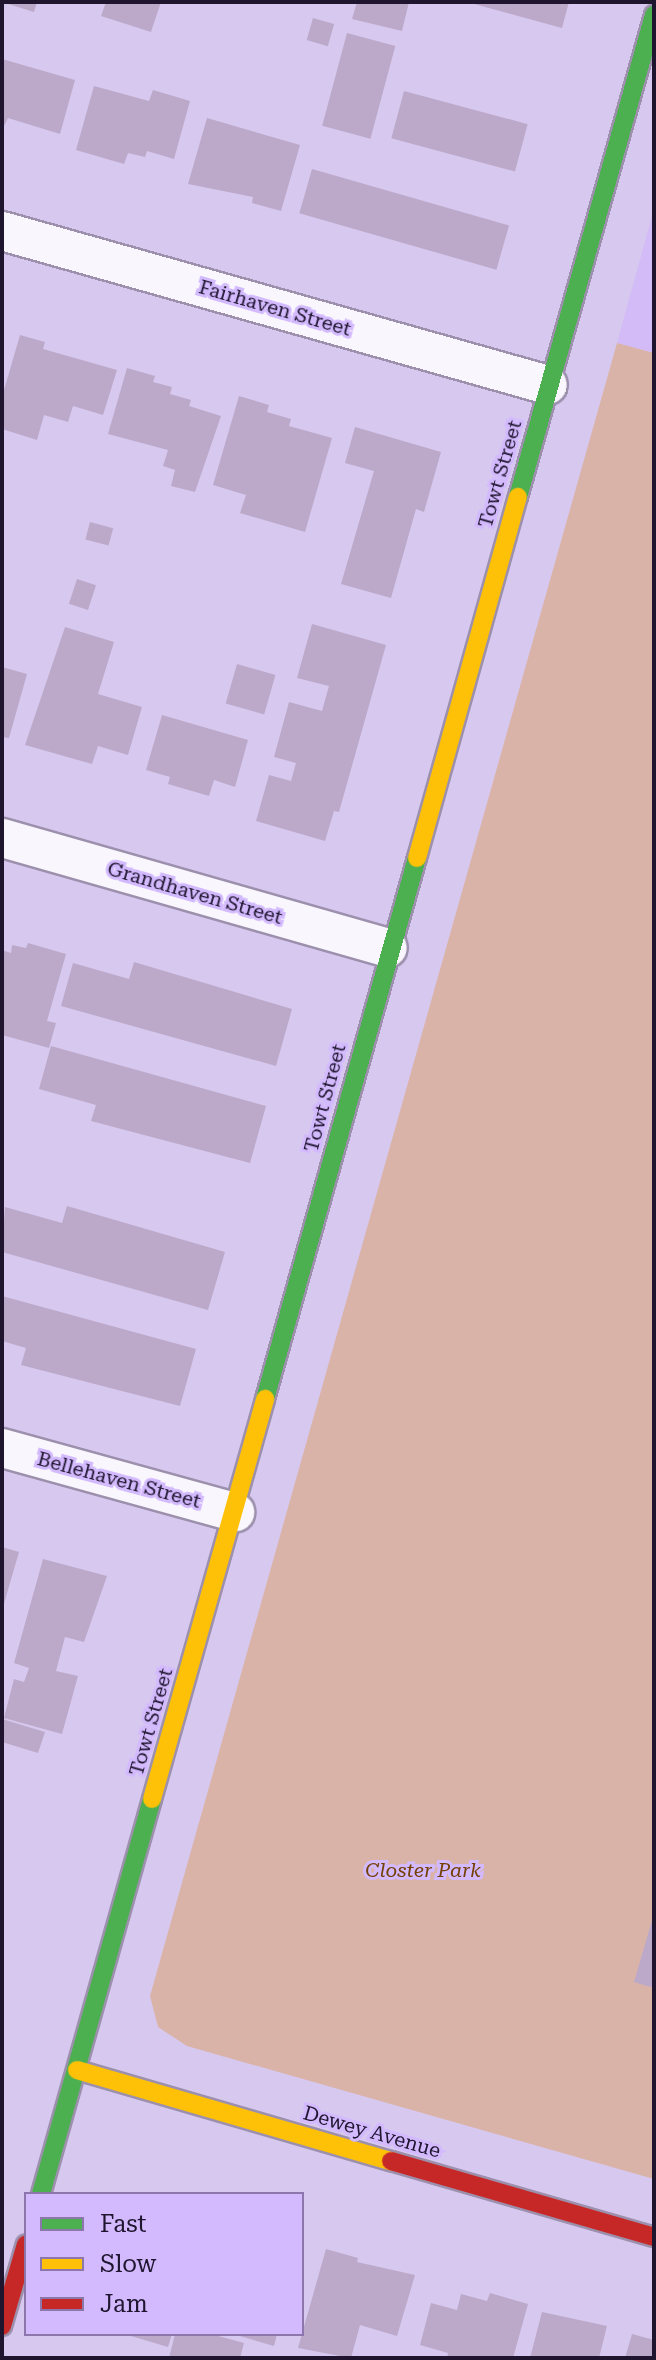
<!DOCTYPE html>
<html>
<head>
<meta charset="utf-8">
<style>
  body { margin:0 }
  #map { position:relative; width:656px; height:2360px; overflow:hidden; background:#d7c8ef; font-family:"Roboto Serif",serif }
  div>[style] { position:absolute }
  [style*='--x'] { left:calc(var(--x)*1px); top:calc(var(--y)*1px); width:calc(var(--w)*1px); rotate:calc(var(--a)*1deg) }
  .built>* { inset:0; background:#d2bbf6 }
  .green>* { inset:0; background:#dab3a8 }
  .building>* { inset:0; background:#bca9c9; transform-origin:0 0 }
  .roads { filter:drop-shadow(2px 0 #9c90ad) drop-shadow(-2px 0 #9c90ad) drop-shadow(0 2px #9c90ad) drop-shadow(0 -2px #9c90ad) }
  .street>* { height:38px; margin:-19px; padding:0 19px; transform-origin:19px; border-radius:19px; background:#f9f7fd }
  .fast>* { height:18px; margin:-9px; padding:0 9px; transform-origin:9px; border-radius:9px; background:#4caf50 }
  .slow>* { height:18px; margin:-9px; padding:0 9px; transform-origin:9px; border-radius:9px; background:#ffc107 }
  .jam>* { height:18px; margin:-9px; padding:0 9px; transform-origin:9px; border-radius:9px; background:#c62828 }
  span { translate:-50% -50%; white-space:nowrap; text-align:center; line-height:1.15; -webkit-text-stroke:6px #d3b9fe; paint-order:stroke }
  .street-label { font-size:20px; color:#1f152e }
  .park-label { font-size:20px; color:#744003; font-style:italic }
  .frame { position:absolute; inset:0; border:4px solid #1f152e; pointer-events:none }
  .legend { position:absolute; left:24px; top:2192px; width:280px; height:144px; box-sizing:border-box; background:#d3b9fe; border:2px solid #8b77ab; margin:0; padding:10px 14px; list-style:none; font-size:24px; color:#1f152e }
  .legend li { display:flex; align-items:center; gap:16px; height:40px }
  .legend b { width:40px; border:2px solid #8b77ab }
</style>
</head>
<body>
<div id="map">
  <div class="built">
    <div style="clip-path:polygon(654px 209px,654px 353px,617px 343px)"></div>
  </div>
  <div class="green">
    <div style="clip-path:polygon(617px 343px,654px 353px,654px 2179px,187px 2046px,158px 2027px,150px 1996px)"></div>
  </div>
  <div class="building">
    <div style="clip-path:polygon(2px 2px,37px 2px,34px 12px)"></div>
    <div style="clip-path:polygon(106px 2px,161px 2px,151px 32px,101px 16px)"></div>
    <div style="clip-path:polygon(357px 2px,409px 2px,402px 31px,352px 19px)"></div>
    <div style="clip-path:polygon(467px 2px,569px 2px,562px 28px)"></div>
    <div style="left:313px;top:18px;width:22px;height:23px;rotate:16deg"></div>
    <div style="left:347px;top:33px;width:50px;height:96px;rotate:15deg"></div>
    <div style="clip-path:polygon(2px 59px,75px 80px,60px 134px,8px 118px,2px 130px)"></div>
    <div style="clip-path:polygon(94px 86px,149px 101px,153px 90px,190px 101px,174px 159px,147px 151px,145px 157px,128px 153px,124px 164px,76px 150px)"></div>
    <div style="left:404px;top:91px;width:128px;height:49px;rotate:15deg"></div>
    <div style="clip-path:polygon(207px 118px,300px 145px,281px 211px,252px 203px,253px 197px,188px 184px)"></div>
    <div style="left:312px;top:169px;width:205px;height:46px;rotate:16deg"></div>
    <div style="clip-path:polygon(20px 335px,45px 342px,43px 349px,117px 370px,103px 415px,73px 406px,68px 422px,44px 415px,37px 440px,2px 429px,2px 397px)"></div>
    <div style="clip-path:polygon(127px 368px,155px 376px,153px 382px,172px 387px,170px 394px,191px 400px,189px 406px,221px 416px,195px 492px,171px 486px,175px 470px,163px 466px,168px 450px,108px 434px)"></div>
    <div style="clip-path:polygon(239px 396px,269px 405px,267px 412px,291px 419px,289px 426px,332px 438px,305px 532px,240px 513px,246px 495px,213px 485px)"></div>
    <div style="clip-path:polygon(355px 427px,441px 452px,424px 512px,416px 509px,391px 598px,341px 584px,374px 471px,345px 463px)"></div>
    <div style="left:90px;top:522px;width:24px;height:18px;rotate:15deg"></div>
    <div style="left:77px;top:579px;width:20px;height:26px;rotate:18deg"></div>
    <div style="clip-path:polygon(312px 624px,386px 645px,339px 812px,334px 811px,325px 841px,256px 821px,269px 775px,291px 781px,296px 763px,274px 757px,289px 702px,322px 711px,329px 686px,297px 678px)"></div>
    <div style="clip-path:polygon(65px 627px,114px 642px,98px 694px,142px 707px,128px 755px,98px 746px,92px 764px,25px 745px)"></div>
    <div style="left:237px;top:664px;width:40px;height:41px;rotate:16deg"></div>
    <div style="clip-path:polygon(2px 667px,27px 674px,9px 738px,2px 737px)"></div>
    <div style="clip-path:polygon(162px 715px,248px 740px,235px 787px,214px 780px,209px 796px,168px 784px,170px 777px,146px 770px)"></div>
    <div style="clip-path:polygon(28px 943px,66px 954px,47px 1021px,56px 1023px,49px 1048px,2px 1035px,2px 950px,11px 953px,12px 945px,26px 948px)"></div>
    <div style="clip-path:polygon(134px 962px,292px 1009px,276px 1066px,61px 1006px,73px 963px,129px 979px)"></div>
    <div style="clip-path:polygon(51px 1046px,266px 1106px,250px 1163px,91px 1121px,96px 1105px,39px 1089px)"></div>
    <div style="clip-path:polygon(67px 1206px,225px 1252px,208px 1310px,2px 1252px,5px 1207px,62px 1223px)"></div>
    <div style="clip-path:polygon(2px 1296px,196px 1349px,180px 1406px,21px 1365px,26px 1348px,2px 1341px)"></div>
    <div style="clip-path:polygon(2px 1547px,19px 1552px,3px 1607px,2px 1607px)"></div>
    <div style="clip-path:polygon(43px 1559px,107px 1576px,84px 1642px,65px 1637px,56px 1671px,78px 1676px,62px 1734px,4px 1718px,14px 1679px,24px 1682px,29px 1668px,14px 1663px)"></div>
    <div style="clip-path:polygon(2px 1719px,45px 1732px,38px 1753px,2px 1742px)"></div>
    <div style="clip-path:polygon(653px 1917px,654px 1917px,654px 1988px,634px 1982px)"></div>
    <div style="clip-path:polygon(326px 2249px,358px 2258px,357px 2262px,415px 2275px,397px 2336px,360px 2325px,351px 2358px,298px 2348px)"></div>
    <div style="clip-path:polygon(490px 2293px,528px 2304px,513px 2358px,447px 2358px,448px 2353px,420px 2345px,431px 2303px,457px 2310px,461px 2294px,487px 2301px)"></div>
    <div style="clip-path:polygon(542px 2312px,607px 2326px,599px 2358px,530px 2358px)"></div>
    <div style="clip-path:polygon(124px 2334px,172px 2334px,168px 2347px)"></div>
    <div style="clip-path:polygon(175px 2334px,211px 2334px,244px 2343px,240px 2358px,169px 2358px)"></div>
    <div style="clip-path:polygon(233px 2334px,277px 2334px,274px 2346px)"></div>
    <div style="clip-path:polygon(632px 2334px,654px 2340px,654px 2358px,625px 2358px)"></div>
  </div>
  <div class="roads">
    <div class="street">
      <div style="--x:2;--y:231;--w:567;--a:15.75"></div>
      <div style="--x:2;--y:838;--w:401;--a:15.9"></div>
      <div style="--x:2;--y:1448;--w:242;--a:15.4"></div>
    </div>
    <div class="fast">
      <div style="--x:518;--y:497;--w:501;--a:-74.24"></div>
      <div style="--x:265;--y:1399;--w:562;--a:-74.31"></div>
      <div style="--x:41;--y:2194;--w:410;--a:-74.3"></div>
    </div>
    <div class="slow">
      <div style="--x:417;--y:858;--w:375;--a:-74.4"></div>
      <div style="--x:152;--y:1799;--w:416;--a:-74.2"></div>
      <div style="--x:77;--y:2070;--w:327;--a:16.2"></div>
    </div>
    <div class="jam">
      <div style="--x:391;--y:2161;--w:274;--a:16.1"></div>
      <div style="--x:2;--y:2326;--w:85;--a:-73.7"></div>
    </div>
  </div>
  <div class="street-label">
    <span style="left:275px;top:308px;rotate:16deg">Fairhaven Street</span>
    <span style="left:500px;top:474px;rotate:-74deg">Towt Street</span>
    <span style="left:195px;top:893px;rotate:16deg">Grandhaven Street</span>
    <span style="left:325px;top:1098px;rotate:-75deg">Towt Street</span>
    <span style="left:119px;top:1480px;rotate:15deg">Bellehaven Street</span>
    <span style="left:151px;top:1722px;rotate:-74deg">Towt Street</span>
    <span style="left:372px;top:2132px;rotate:16deg">Dewey Avenue</span>
  </div>
  <div class="park-label">
    <span style="left:423px;top:1870px">Closter Park</span>
  </div>
  <div class="frame"></div>
  <ul class="legend">
  <li><b style="height:10px;background:#4caf50"></b>Fast</li>
  <li><b style="height:10px;background:#ffc107"></b>Slow</li>
  <li><b style="height:10px;background:#c62828"></b>Jam</li>
  </ul>
</div>
</body>
</html>
